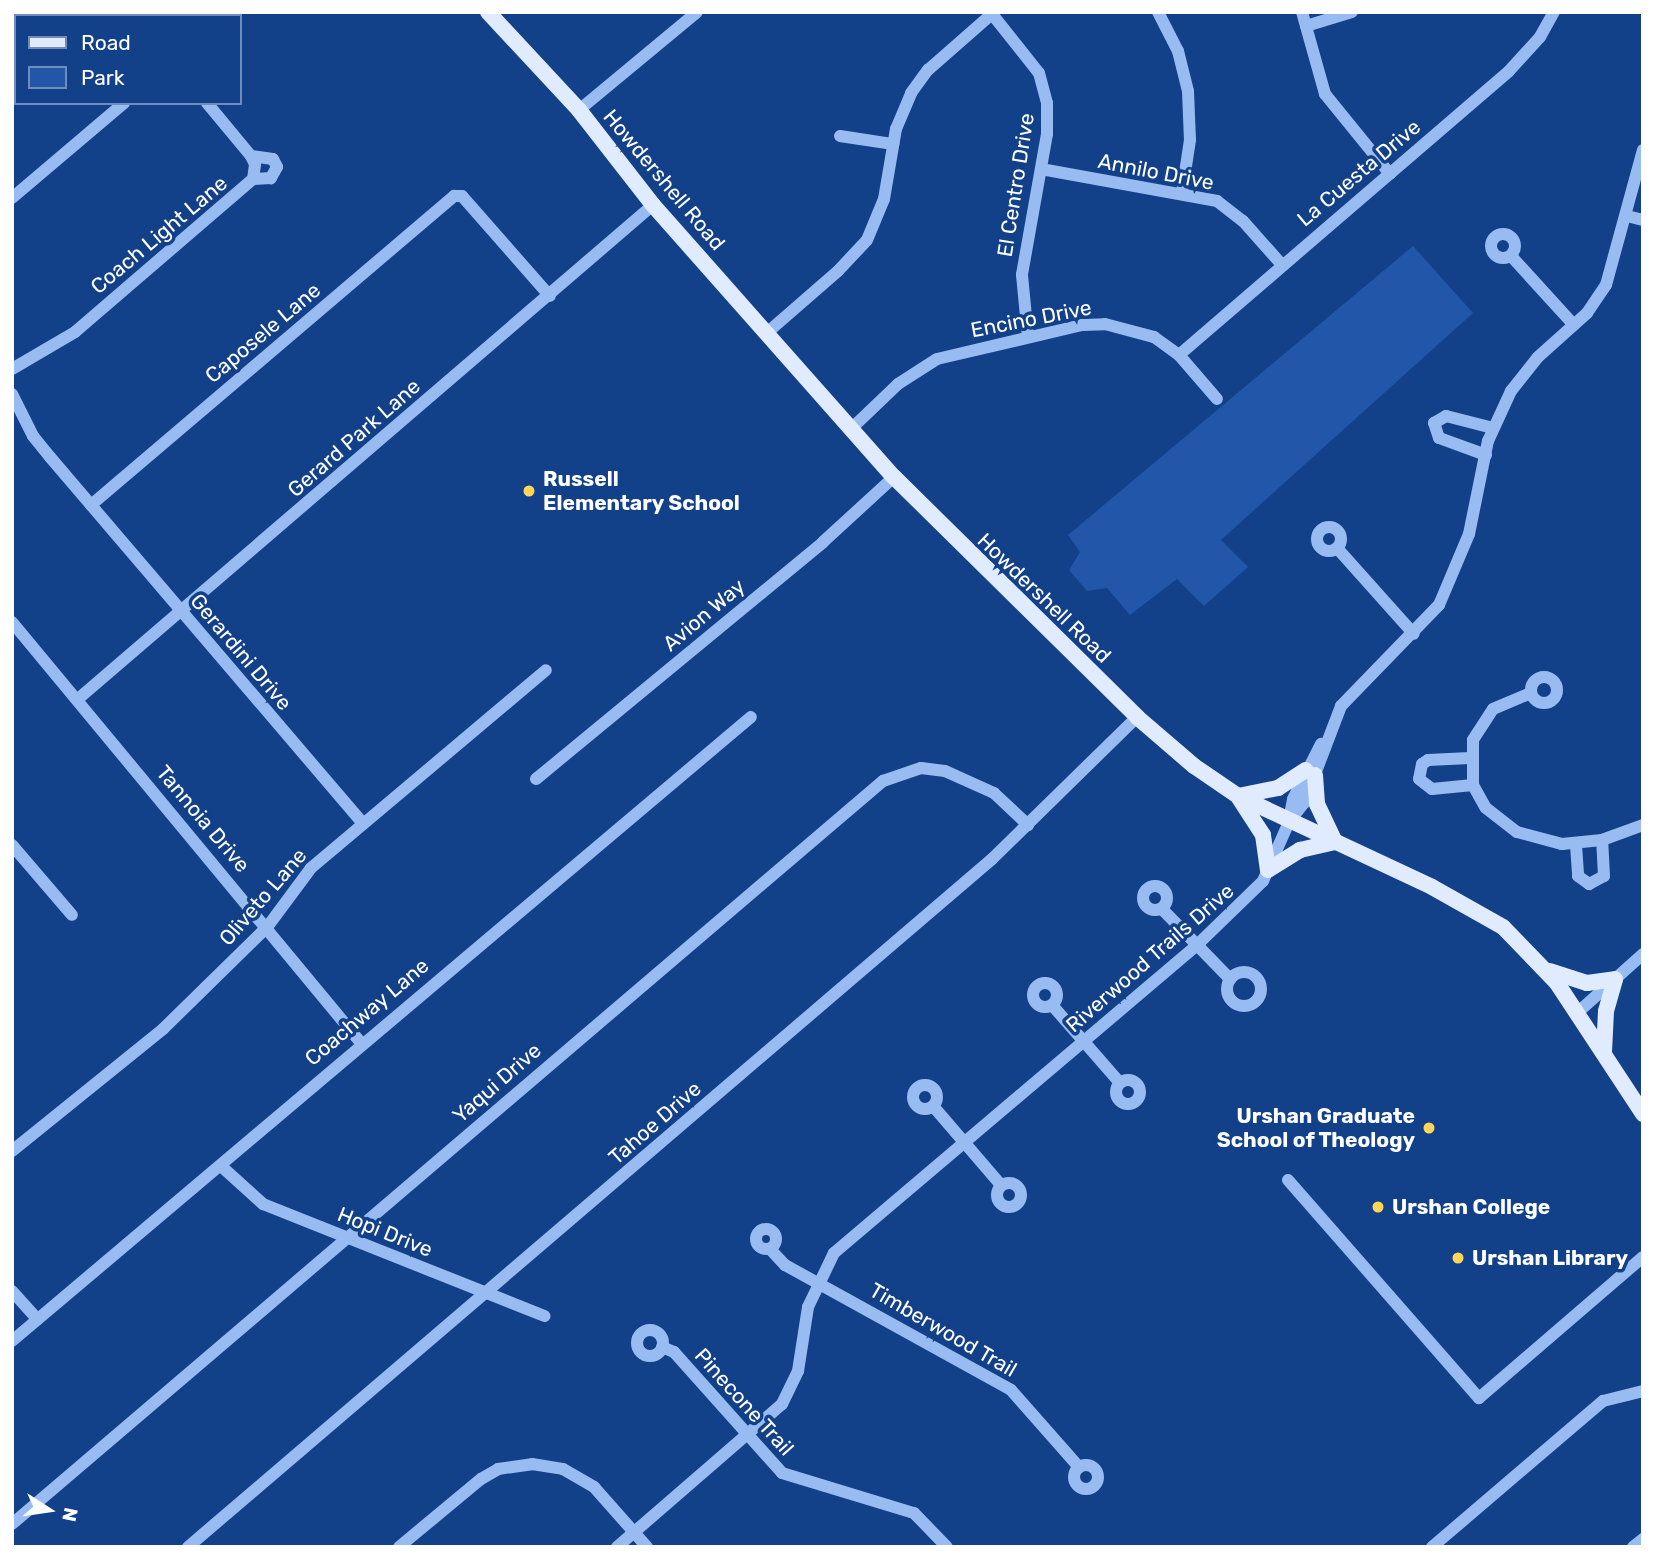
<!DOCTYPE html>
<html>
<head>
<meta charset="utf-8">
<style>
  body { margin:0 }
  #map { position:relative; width:1655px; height:1559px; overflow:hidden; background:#124089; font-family:Rubik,sans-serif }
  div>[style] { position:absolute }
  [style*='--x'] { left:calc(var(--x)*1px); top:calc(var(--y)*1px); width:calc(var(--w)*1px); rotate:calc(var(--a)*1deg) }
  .green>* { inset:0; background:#2156a8 }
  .minor>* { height:12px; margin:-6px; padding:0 6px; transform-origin:6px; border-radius:6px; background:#98bcf1 }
  .minor>.ring { margin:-6px; padding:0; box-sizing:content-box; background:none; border:12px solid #98bcf1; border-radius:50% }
  .major>* { height:16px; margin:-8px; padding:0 8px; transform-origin:8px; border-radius:8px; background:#e1ebff }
  .dots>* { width:19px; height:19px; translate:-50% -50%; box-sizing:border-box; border:4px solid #124089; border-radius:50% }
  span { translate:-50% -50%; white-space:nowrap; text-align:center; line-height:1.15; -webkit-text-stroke:7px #124089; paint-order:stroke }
  .street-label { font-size:21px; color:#fff }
  .poi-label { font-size:21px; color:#fff; font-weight:700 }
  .left { translate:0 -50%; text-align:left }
  .right { translate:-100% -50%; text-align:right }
  .frame { position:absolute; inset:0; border:14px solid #fff; pointer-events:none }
  .legend { position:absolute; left:14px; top:14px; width:228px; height:91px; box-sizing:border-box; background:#124089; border:2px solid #718cb8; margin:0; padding:9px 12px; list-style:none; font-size:21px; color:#fff }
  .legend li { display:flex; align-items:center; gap:14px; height:35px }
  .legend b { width:35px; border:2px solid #718cb8 }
  .north { position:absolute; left:14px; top:1475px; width:70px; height:70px; -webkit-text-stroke:5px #124089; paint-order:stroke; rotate:102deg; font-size:19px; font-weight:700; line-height:28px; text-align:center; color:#fff }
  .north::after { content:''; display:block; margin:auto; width:24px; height:32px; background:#fff; clip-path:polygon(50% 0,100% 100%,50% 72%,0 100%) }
</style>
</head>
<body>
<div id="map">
  <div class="green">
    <div style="clip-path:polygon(1413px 246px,1473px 313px,1221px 540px,1248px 567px,1204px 606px,1177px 579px,1130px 615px,1107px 588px,1087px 591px,1069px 570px,1080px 552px,1068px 535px)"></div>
  </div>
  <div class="minor">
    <div style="--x:1158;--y:12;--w:44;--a:62.9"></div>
    <div style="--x:1178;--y:51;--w:41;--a:76"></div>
    <div style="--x:1188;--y:91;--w:49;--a:87.7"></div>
    <div style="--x:1190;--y:140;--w:53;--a:98.7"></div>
    <div style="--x:1302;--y:12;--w:85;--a:74.3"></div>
    <div style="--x:1325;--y:94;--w:103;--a:50.9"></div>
    <div style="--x:992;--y:14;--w:75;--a:51.5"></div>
    <div style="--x:1039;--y:73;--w:31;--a:75"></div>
    <div style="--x:1047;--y:103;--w:31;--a:90"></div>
    <div style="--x:1047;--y:134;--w:143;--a:100.1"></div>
    <div style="--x:1022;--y:275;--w:62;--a:84.5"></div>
    <div style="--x:225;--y:16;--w:6;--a:-45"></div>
    <div style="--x:1306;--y:26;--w:48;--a:-16.9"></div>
    <div style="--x:579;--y:110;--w:153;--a:-39.7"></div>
    <div style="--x:840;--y:136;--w:54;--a:8.6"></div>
    <div style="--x:251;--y:156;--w:22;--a:8"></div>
    <div style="--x:273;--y:159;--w:9;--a:63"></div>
    <div style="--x:277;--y:167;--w:13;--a:119"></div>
    <div style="--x:271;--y:178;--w:18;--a:177"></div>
    <div style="--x:1041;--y:169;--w:179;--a:10.3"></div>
    <div style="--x:1217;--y:201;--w:33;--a:38"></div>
    <div style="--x:1243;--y:221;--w:59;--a:48.4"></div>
    <div style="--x:12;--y:198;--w:147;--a:-40.3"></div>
    <div style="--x:1627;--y:216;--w:16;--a:14"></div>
    <div class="ring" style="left:1491px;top:234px;width:12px;height:12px"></div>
    <div style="--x:1511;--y:256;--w:93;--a:47.6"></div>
    <div style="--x:769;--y:331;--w:91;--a:-41"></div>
    <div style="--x:838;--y:271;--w:42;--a:-46.9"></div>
    <div style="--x:867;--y:240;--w:44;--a:-67.5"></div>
    <div style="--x:884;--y:199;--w:71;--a:-80.3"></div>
    <div style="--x:896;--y:129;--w:39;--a:-67"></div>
    <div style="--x:911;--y:93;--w:29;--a:-54"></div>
    <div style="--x:928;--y:70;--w:88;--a:-41.3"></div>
    <div style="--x:1179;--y:355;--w:435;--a:-40.7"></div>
    <div style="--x:1509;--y:71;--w:46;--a:-47.6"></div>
    <div style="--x:1540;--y:37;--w:29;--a:-61"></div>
    <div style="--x:12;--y:369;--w:73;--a:-30.4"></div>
    <div style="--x:75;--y:332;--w:235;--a:-40.7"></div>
    <div style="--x:253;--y:179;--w:15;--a:-82"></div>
    <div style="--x:255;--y:164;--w:9;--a:-117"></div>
    <div style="--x:251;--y:156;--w:69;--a:-129.7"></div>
    <div style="--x:12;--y:394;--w:47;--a:63.4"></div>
    <div style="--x:33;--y:436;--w:27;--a:51"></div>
    <div style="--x:50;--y:457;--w:482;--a:49.5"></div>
    <div style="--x:852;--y:428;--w:64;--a:-43.7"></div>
    <div style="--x:898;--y:384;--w:46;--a:-32.7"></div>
    <div style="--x:937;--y:359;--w:149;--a:-13.2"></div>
    <div style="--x:1082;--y:325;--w:23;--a:-2"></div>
    <div style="--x:1105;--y:324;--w:51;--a:14.9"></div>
    <div style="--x:1154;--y:337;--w:31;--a:36"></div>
    <div style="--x:1179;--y:355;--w:58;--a:49.2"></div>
    <div style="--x:1486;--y:455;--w:50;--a:-160.1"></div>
    <div style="--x:1439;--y:438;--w:16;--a:-108"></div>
    <div style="--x:1434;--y:423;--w:14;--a:-30"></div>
    <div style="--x:1446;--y:416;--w:49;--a:14.3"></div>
    <div style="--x:91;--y:505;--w:477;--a:-40.4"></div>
    <div style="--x:454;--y:196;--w:8;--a:0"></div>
    <div style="--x:462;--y:196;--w:133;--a:48.7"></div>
    <div class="ring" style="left:1317px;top:527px;width:12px;height:12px"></div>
    <div style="--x:1337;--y:548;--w:115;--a:48.2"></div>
    <div style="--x:12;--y:622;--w:547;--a:50.34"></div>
    <div class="ring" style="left:1531px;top:677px;width:14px;height:14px"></div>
    <div style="--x:1531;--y:693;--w:41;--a:157.2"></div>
    <div style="--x:1493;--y:709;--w:37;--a:123"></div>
    <div style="--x:1473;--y:740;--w:45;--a:90"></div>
    <div style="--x:1473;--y:785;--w:26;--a:61"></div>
    <div style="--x:1486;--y:808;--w:39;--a:38"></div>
    <div style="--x:1517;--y:832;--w:47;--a:14.9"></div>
    <div style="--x:1562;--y:844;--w:40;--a:-5.7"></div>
    <div style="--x:1602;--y:840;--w:44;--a:-20.1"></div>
    <div style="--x:78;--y:699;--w:758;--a:-40.67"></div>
    <div style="--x:1470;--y:758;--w:42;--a:177.3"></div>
    <div style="--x:1428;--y:760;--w:7;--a:146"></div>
    <div style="--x:1422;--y:764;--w:15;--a:101"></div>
    <div style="--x:1419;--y:779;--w:16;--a:38"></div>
    <div style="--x:1432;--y:789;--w:41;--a:-5.6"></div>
    <div style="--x:536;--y:779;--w:372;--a:-39.5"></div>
    <div style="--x:823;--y:542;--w:96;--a:-42.5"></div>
    <div style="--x:1289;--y:820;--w:21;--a:-79"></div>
    <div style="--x:1293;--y:799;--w:62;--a:-63"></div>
    <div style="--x:12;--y:845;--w:92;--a:49.4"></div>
    <div style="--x:1576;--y:845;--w:31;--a:86"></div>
    <div style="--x:1578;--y:876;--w:14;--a:36"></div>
    <div style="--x:1589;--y:884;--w:17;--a:-28"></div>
    <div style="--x:1604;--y:876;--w:36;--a:-93"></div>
    <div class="ring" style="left:1143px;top:886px;width:12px;height:12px"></div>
    <div style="--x:1162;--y:909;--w:98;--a:45.8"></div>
    <div class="ring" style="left:1227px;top:972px;width:22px;height:22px"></div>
    <div class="ring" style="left:1033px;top:983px;width:12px;height:12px"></div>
    <div style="--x:1052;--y:1005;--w:103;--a:48.9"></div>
    <div style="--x:1577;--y:1013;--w:89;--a:-41.8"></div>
    <div class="ring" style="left:1116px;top:1080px;width:12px;height:12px"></div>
    <div class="ring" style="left:913px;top:1085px;width:12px;height:12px"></div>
    <div style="--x:933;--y:1106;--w:104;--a:49.3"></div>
    <div style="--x:12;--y:1151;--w:194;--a:-38.9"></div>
    <div style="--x:163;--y:1029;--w:147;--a:-44.4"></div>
    <div style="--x:268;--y:926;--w:72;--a:-53.4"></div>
    <div style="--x:311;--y:868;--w:307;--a:-40.1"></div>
    <div style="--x:221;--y:1166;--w:57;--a:42.1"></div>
    <div style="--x:263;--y:1204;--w:303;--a:21.7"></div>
    <div style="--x:1288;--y:1180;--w:290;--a:48.8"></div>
    <div style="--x:1479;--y:1398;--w:216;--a:-40.7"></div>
    <div class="ring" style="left:997px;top:1183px;width:12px;height:12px"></div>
    <div class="ring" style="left:756px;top:1229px;width:8px;height:8px"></div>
    <div style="--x:770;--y:1249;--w:22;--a:47"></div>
    <div style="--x:785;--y:1265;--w:258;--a:28.9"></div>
    <div style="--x:1011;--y:1390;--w:103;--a:48.6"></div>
    <div style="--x:12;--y:1291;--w:38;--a:48"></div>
    <div class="ring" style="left:637px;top:1330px;width:14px;height:14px"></div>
    <div style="--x:12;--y:1341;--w:967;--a:-40.18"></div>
    <div style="--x:662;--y:1347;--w:13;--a:23"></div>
    <div style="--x:674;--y:1352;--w:162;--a:48.2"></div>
    <div style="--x:782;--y:1473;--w:138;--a:16.9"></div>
    <div style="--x:914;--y:1513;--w:47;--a:45.9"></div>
    <div class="ring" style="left:1074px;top:1465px;width:12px;height:12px"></div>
    <div style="--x:12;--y:1524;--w:1145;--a:-40.47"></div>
    <div style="--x:883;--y:781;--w:40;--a:-18.9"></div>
    <div style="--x:921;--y:768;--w:24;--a:7"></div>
    <div style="--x:945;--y:771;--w:54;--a:24.2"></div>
    <div style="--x:994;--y:793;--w:47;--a:43.3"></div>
    <div style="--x:188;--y:1547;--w:1058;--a:-40.55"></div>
    <div style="--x:992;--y:859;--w:203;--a:-44.4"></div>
    <div style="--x:399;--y:1547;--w:107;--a:-39.7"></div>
    <div style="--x:481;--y:1479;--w:20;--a:-30"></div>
    <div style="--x:498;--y:1469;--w:34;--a:-8"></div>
    <div style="--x:532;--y:1464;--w:31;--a:9"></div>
    <div style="--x:563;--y:1469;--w:36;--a:30"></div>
    <div style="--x:594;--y:1487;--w:80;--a:48.5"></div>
    <div style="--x:617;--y:1547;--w:218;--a:-40.9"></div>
    <div style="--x:782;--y:1404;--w:37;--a:-64"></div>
    <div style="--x:798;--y:1371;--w:65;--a:-81.1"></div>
    <div style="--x:808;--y:1307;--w:60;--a:-64.3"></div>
    <div style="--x:834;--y:1253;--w:475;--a:-40.3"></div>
    <div style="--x:1196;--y:946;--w:93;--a:-44.1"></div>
    <div style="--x:1263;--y:881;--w:64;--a:-66.2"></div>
    <div style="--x:1289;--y:822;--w:24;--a:-52"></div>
    <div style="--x:1304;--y:803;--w:104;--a:-69.1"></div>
    <div style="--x:1341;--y:706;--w:141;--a:-45.9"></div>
    <div style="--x:1439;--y:605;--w:77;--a:-67.1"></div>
    <div style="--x:1469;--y:534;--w:95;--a:-78.5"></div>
    <div style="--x:1488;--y:441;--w:55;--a:-65.3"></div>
    <div style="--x:1511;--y:391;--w:43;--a:-51.5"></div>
    <div style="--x:1538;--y:357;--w:66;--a:-41.9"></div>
    <div style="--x:1587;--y:313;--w:34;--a:-56"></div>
    <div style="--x:1606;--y:285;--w:140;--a:-74.7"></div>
    <div style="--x:1432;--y:1547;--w:225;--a:-40.5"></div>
    <div style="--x:1603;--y:1401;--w:41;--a:-14"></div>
    <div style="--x:1633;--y:1547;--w:13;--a:-39"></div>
  </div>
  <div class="major">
    <div style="--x:488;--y:12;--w:134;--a:47.1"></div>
    <div style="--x:579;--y:110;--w:120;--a:52.1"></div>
    <div style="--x:653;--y:205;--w:363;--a:48.5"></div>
    <div style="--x:894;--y:477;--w:342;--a:44.6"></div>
    <div style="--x:1137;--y:717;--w:75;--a:40.7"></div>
    <div style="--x:1194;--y:766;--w:53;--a:34.3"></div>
    <div style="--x:1238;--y:796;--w:214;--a:25.1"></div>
    <div style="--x:1432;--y:887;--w:81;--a:29.4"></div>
    <div style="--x:1503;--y:927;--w:78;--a:46"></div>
    <div style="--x:1557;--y:983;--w:157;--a:56.7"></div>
    <div style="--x:1315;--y:775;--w:29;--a:86"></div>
    <div style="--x:1317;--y:804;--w:42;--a:64.7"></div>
    <div style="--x:1238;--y:796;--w:41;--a:-11.3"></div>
    <div style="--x:1278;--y:788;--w:33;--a:-33"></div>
    <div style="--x:1239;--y:798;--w:44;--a:57"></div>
    <div style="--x:1263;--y:835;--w:35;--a:82"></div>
    <div style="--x:1268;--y:870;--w:38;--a:-32"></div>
    <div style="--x:1300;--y:850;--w:36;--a:-13"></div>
    <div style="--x:1550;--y:971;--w:39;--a:18"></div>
    <div style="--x:1587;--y:983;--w:28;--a:-8"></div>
    <div style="--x:1604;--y:1052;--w:41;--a:-87.2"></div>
    <div style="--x:1606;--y:1011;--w:33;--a:-74"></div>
  </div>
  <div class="dots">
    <div style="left:529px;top:491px;background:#ffd657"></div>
    <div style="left:1429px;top:1128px;background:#ffd657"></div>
    <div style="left:1378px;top:1207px;background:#ffd657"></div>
    <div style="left:1458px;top:1258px;background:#ffd657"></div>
  </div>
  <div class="street-label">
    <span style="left:1156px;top:172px;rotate:11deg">Annilo Drive</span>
    <span style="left:1359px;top:173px;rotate:-40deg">La Cuesta Drive</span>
    <span style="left:664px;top:180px;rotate:50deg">Howdershell Road</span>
    <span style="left:1016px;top:185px;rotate:-81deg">El Centro Drive</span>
    <span style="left:159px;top:235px;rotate:-40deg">Coach Light Lane</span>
    <span style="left:1031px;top:319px;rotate:-11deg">Encino Drive</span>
    <span style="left:263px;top:333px;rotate:-40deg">Caposele Lane</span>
    <span style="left:354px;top:438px;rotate:-41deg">Gerard Park Lane</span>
    <span style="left:1044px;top:598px;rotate:44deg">Howdershell Road</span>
    <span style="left:704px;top:615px;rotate:-40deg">Avion Way</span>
    <span style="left:241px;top:652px;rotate:50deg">Gerardini Drive</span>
    <span style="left:203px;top:819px;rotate:50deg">Tannoia Drive</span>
    <span style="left:263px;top:897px;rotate:-49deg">Oliveto Lane</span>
    <span style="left:1150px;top:958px;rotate:-41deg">Riverwood Trails Drive</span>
    <span style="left:367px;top:1012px;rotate:-40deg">Coachway Lane</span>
    <span style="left:497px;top:1083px;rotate:-41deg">Yaqui Drive</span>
    <span style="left:655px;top:1123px;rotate:-41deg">Tahoe Drive</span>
    <span style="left:385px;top:1232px;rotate:22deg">Hopi Drive</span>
    <span style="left:943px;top:1330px;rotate:30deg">Timberwood Trail</span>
    <span style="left:744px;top:1402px;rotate:48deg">Pinecone Trail</span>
  </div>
  <div class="poi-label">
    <span class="left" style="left:543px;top:491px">Russell<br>Elementary School</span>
    <span class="right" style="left:1415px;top:1128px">Urshan Graduate<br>School of Theology</span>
    <span class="left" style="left:1392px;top:1207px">Urshan College</span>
    <span class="left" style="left:1472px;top:1258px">Urshan Library</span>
  </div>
  <div class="frame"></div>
  <ul class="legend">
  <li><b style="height:9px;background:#e1ebff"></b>Road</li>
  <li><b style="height:19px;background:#2156a8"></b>Park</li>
  </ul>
  <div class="north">N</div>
</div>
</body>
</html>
